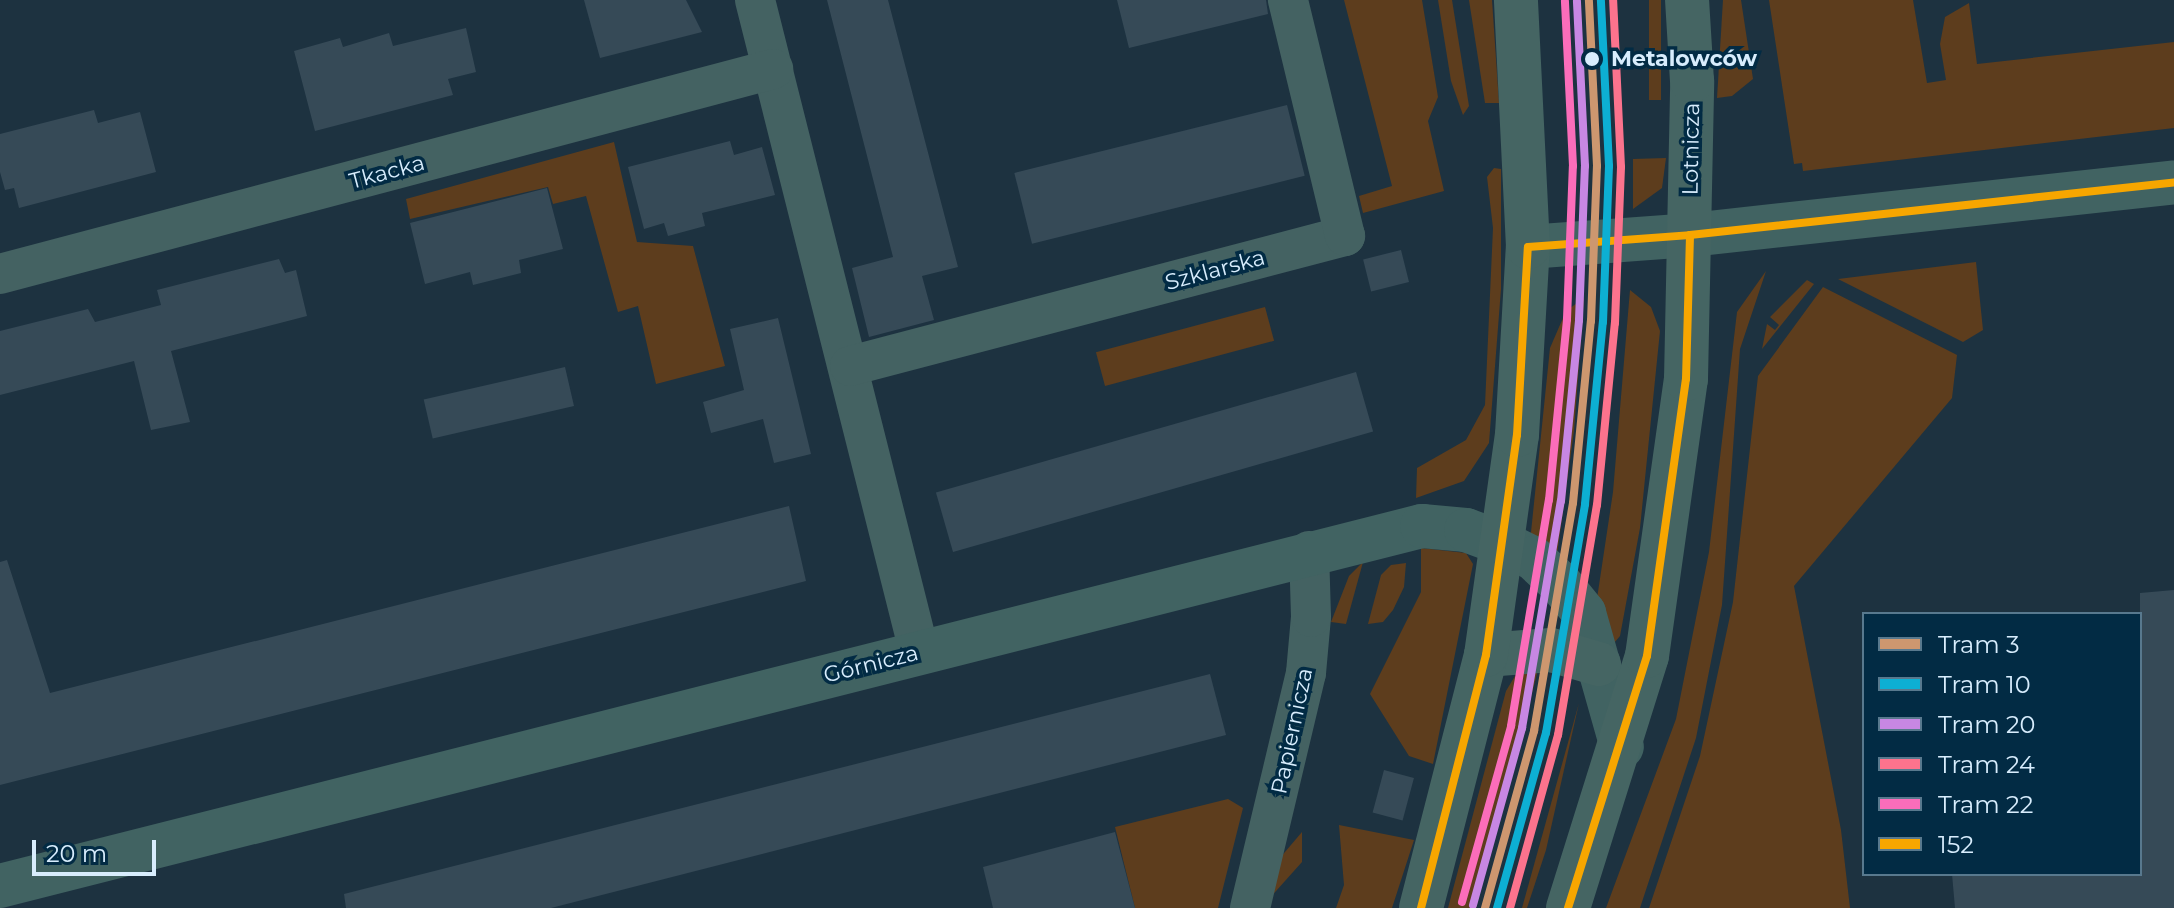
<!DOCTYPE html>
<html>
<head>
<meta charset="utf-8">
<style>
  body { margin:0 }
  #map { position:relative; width:2174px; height:908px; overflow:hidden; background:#1d3240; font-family:Montserrat,sans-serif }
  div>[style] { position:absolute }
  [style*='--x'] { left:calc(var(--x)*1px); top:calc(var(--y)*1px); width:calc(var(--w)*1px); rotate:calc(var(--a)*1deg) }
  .green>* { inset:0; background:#5d3d1d; transform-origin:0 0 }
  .building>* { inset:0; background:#364a57; transform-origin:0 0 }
  .street>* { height:40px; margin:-20px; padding:0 20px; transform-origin:20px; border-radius:20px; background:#446262 }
  .secondary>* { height:44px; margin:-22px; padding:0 22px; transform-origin:22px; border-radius:22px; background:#416362 }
  .primary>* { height:44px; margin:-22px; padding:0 22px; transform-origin:22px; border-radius:22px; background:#456563 }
  .bus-1>* { height:8px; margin:-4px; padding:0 4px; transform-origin:4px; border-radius:4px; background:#f7a600 }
  .tram-1>* { height:8px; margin:-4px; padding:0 4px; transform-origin:4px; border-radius:4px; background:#cd976f }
  .tram-2>* { height:8px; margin:-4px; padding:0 4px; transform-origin:4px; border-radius:4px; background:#0dafd3 }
  .tram-3>* { height:8px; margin:-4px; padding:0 4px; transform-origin:4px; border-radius:4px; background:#c787e3 }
  .tram-4>* { height:8px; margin:-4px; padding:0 4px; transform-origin:4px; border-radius:4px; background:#fc738d }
  .tram-5>* { height:8px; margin:-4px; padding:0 4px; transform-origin:4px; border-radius:4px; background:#fb6dba }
  .dots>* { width:22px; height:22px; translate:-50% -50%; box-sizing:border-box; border:4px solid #022b44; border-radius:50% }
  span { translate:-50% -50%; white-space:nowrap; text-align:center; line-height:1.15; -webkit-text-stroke:7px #022b44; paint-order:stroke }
  .stop-label { font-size:22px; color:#d8edfd; font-weight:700 }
  .left { translate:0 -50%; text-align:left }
  .street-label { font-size:22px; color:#d8edfd }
  .legend { position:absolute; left:1862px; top:612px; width:280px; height:264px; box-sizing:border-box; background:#022b44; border:2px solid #58798e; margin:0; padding:10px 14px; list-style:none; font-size:24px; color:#d8edfd }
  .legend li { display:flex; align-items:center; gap:16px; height:40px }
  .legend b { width:40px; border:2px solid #58798e }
  .scale { position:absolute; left:32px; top:840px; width:124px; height:36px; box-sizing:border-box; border:4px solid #d8edfd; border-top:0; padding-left:10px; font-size:24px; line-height:28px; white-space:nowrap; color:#d8edfd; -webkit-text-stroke:6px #022b44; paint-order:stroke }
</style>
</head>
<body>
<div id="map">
  <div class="green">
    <div style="clip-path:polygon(1344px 0,1422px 0,1438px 97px,1428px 121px,1444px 191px,1363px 213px,1359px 196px,1392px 186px)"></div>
    <div style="clip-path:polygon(1438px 0,1452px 0,1469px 106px,1463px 115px,1451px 81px)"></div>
    <div style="clip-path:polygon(1469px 0,1492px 0,1499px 103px,1485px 103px)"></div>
    <div style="left:1649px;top:0;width:12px;height:100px"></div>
    <div style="clip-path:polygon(1723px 0,1741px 0,1753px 79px,1732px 96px,1717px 98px)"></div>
    <div style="clip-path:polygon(1769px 0,1913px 0,1927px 83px,1946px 80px,1940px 44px,1945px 17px,1969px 3px,1977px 64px,2174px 42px,2174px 128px,1803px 171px,1802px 163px,1794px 164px)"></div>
    <div style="clip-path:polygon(614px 142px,637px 242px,693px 246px,725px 366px,656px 384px,638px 306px,618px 312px,586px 196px,553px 204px,548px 187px,410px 219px,406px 199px)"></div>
    <div style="clip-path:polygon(1666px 158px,1662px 188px,1633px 209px,1633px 159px)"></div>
    <div style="clip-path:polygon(1494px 168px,1501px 169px,1501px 289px,1489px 443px,1464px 481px,1416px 498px,1417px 468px,1466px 440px,1485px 405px,1493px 228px,1487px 177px)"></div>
    <div style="clip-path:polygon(1976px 262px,1983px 330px,1963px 342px,1838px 279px)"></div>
    <div style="clip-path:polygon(1766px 271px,1740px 349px,1722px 605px,1696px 738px,1640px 908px,1606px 908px,1676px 719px,1709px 552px,1737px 312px)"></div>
    <div style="clip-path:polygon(1807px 280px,1814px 284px,1762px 349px,1767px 324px,1775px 330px,1779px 325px,1770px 317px)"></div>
    <div style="clip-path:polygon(1823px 287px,1957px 355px,1952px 398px,1794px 586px,1841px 830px,1850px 908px,1649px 908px,1700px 756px,1733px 602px,1758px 376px)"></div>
    <div style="clip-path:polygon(1630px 290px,1651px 307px,1660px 331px,1640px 528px,1620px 636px,1614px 643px,1595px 612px,1613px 492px)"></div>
    <div style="clip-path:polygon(1584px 298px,1574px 431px,1556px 562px,1530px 542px,1550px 348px,1566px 311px)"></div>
    <div style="left:1265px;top:307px;width:35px;height:175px;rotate:75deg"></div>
    <div style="clip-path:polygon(1421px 548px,1466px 553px,1473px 564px,1433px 764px,1409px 756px,1370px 694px,1421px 592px)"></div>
    <div style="clip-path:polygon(1363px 562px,1346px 624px,1331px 622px,1349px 576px)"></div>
    <div style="clip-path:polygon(1406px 563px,1404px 587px,1393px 610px,1383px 622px,1368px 624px,1381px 575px,1391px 565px)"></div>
    <div style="clip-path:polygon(1539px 666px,1476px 908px,1448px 908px,1506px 691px,1515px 676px)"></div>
    <div style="clip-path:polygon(1579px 703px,1546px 850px,1527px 908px,1522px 908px)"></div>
    <div style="clip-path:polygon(1228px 799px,1243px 808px,1218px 908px,1135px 908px,1115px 827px)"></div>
    <div style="clip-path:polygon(1339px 825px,1414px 840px,1392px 908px,1336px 908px,1344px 885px)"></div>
    <div style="clip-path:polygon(1302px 832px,1302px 862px,1267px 901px,1279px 859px)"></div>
  </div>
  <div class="building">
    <div style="clip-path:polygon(584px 0,686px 0,702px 32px,600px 58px)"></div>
    <div style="clip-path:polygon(827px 0,888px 0,958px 267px,922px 276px,934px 320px,869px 337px,852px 268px,893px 257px)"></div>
    <div style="clip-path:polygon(1117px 0,1266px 0,1268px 14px,1129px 48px)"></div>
    <div style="clip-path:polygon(466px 28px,476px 72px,448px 79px,453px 95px,315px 131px,294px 51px,340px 38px,343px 47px,389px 33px,393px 46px)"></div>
    <div style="left:1287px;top:105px;width:73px;height:281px;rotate:76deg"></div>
    <div style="clip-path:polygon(94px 110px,98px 123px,140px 112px,156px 172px,19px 208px,14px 188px,5px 190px,0 172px,0 134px)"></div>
    <div style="clip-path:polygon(730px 141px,734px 155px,762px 147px,775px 195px,702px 213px,705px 226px,668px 236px,664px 223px,644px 229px,628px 167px)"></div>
    <div style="clip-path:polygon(547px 188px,563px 249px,519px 260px,521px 273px,473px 285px,470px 272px,425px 284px,410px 223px)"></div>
    <div style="left:1401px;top:250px;width:33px;height:39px;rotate:76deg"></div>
    <div style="clip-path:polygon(279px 259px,285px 273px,296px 270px,307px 316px,171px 351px,190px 422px,151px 430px,134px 361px,0 395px,0 331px,88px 309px,95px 322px,161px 305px,157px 290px)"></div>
    <div style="clip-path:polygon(778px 318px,811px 454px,774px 463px,763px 419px,711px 433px,703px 402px,744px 390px,730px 329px)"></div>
    <div style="left:565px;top:367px;width:40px;height:145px;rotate:77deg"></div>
    <div style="left:1356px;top:372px;width:62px;height:437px;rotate:74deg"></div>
    <div style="clip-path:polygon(789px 506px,806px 581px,0 785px,0 562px,7px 560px,50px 693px)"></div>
    <div style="clip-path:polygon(2174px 590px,2174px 908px,1955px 908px,1952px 874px,2140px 874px,2140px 593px)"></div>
    <div style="clip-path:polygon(1210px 674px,1226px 735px,551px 908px,346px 908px,344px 894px)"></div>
    <div style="left:1384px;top:770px;width:31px;height:44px;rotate:15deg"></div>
    <div style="clip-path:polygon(1115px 832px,1135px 908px,993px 908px,983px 867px)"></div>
  </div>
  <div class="street">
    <div style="--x:755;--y:0;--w:671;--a:75.86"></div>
    <div style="--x:0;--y:274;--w:800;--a:-14.85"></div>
    <div style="--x:850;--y:366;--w:512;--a:-14.72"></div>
    <div style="--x:1345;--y:236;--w:243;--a:-103.6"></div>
    <div style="--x:1250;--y:908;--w:242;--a:-76.6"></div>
    <div style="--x:1306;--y:673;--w:56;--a:-84.9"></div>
    <div style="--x:1311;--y:617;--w:66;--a:-91.7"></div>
  </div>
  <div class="secondary">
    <div style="--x:1528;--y:247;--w:162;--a:-4.2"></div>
    <div style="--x:1690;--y:235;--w:487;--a:-6.2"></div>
    <div style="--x:0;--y:886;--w:1467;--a:-14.21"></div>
    <div style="--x:1422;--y:526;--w:44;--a:5.2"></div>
    <div style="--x:1466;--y:530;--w:40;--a:20.2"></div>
    <div style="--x:1504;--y:544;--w:32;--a:26"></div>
    <div style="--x:1533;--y:558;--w:35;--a:43"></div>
    <div style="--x:1559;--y:582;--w:40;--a:51"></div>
    <div style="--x:1584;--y:613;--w:139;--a:74.2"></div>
  </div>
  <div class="primary">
    <div style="--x:1486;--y:655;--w:65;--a:-4.4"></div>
    <div style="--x:1551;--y:650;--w:50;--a:16.3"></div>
    <div style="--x:1421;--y:908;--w:261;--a:-75.6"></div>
    <div style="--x:1486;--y:655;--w:222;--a:-82"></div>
    <div style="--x:1517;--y:435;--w:188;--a:-86.7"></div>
    <div style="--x:1528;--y:247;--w:247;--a:-92.8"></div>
    <div style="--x:1568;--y:908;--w:264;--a:-72.6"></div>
    <div style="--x:1647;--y:656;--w:280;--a:-82"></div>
    <div style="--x:1686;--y:379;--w:298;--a:-88.8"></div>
    <div style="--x:1692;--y:81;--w:81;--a:-93.5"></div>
  </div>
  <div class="bus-1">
    <div style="--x:1421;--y:908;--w:261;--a:-75.6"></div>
    <div style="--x:1486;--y:655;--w:222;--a:-82"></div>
    <div style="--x:1517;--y:435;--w:188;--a:-86.7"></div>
    <div style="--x:1528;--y:247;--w:162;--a:-4.2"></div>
    <div style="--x:1690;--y:235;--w:487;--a:-6.2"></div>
    <div style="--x:1568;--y:908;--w:264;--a:-72.6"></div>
    <div style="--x:1647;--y:656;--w:280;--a:-82"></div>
    <div style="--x:1686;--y:379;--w:144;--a:-88.4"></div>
  </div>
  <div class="tram-1">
    <div style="--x:1485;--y:908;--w:184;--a:-74.5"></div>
    <div style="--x:1534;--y:731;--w:231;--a:-80.3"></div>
    <div style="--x:1573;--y:503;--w:183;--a:-84.4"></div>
    <div style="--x:1591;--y:321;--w:155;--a:-87.8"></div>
    <div style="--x:1597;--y:166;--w:166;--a:-92.8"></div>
  </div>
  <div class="tram-2">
    <div style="--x:1497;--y:908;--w:182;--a:-74.4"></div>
    <div style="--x:1546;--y:733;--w:232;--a:-80.3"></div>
    <div style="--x:1585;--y:504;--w:183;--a:-84.4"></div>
    <div style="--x:1603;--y:322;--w:156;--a:-87.8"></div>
    <div style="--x:1609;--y:166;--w:166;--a:-92.8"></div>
  </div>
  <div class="tram-3">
    <div style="--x:1473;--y:905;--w:184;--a:-74.5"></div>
    <div style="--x:1522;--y:728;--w:230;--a:-80.3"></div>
    <div style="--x:1561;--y:501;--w:182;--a:-84.3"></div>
    <div style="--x:1579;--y:320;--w:154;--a:-87.8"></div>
    <div style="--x:1585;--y:166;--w:165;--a:-92.8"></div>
  </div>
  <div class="tram-4">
    <div style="--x:1510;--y:908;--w:180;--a:-74.5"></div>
    <div style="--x:1558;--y:735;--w:233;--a:-80.4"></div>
    <div style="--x:1597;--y:505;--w:183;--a:-84.4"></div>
    <div style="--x:1615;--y:323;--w:156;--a:-87.8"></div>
    <div style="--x:1621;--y:167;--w:167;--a:-92.7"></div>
  </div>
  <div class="tram-5">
    <div style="--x:1462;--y:902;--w:183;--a:-74.4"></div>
    <div style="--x:1511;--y:726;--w:229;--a:-80.5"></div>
    <div style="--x:1549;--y:500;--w:182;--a:-84.3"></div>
    <div style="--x:1567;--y:319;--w:153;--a:-87.8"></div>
    <div style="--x:1573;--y:166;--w:165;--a:-92.8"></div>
  </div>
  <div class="dots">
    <div style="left:1592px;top:59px;background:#d8edfd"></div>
  </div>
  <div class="stop-label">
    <span class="left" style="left:1611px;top:59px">Metalowców</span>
  </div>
  <div class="street-label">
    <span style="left:1691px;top:149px;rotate:-89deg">Lotnicza</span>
    <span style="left:387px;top:172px;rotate:-15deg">Tkacka</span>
    <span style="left:1215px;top:270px;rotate:-15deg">Szklarska</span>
    <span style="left:871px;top:664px;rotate:-14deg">Górnicza</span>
    <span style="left:1292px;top:731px;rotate:-78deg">Papiernicza</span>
  </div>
  <ul class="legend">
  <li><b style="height:10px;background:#cd976f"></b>Tram 3</li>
  <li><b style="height:10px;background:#0dafd3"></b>Tram 10</li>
  <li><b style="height:10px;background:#c787e3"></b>Tram 20</li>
  <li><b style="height:10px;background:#fc738d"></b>Tram 24</li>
  <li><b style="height:10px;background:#fb6dba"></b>Tram 22</li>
  <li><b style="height:10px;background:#f7a600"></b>152</li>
  </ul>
  <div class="scale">20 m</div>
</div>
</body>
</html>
